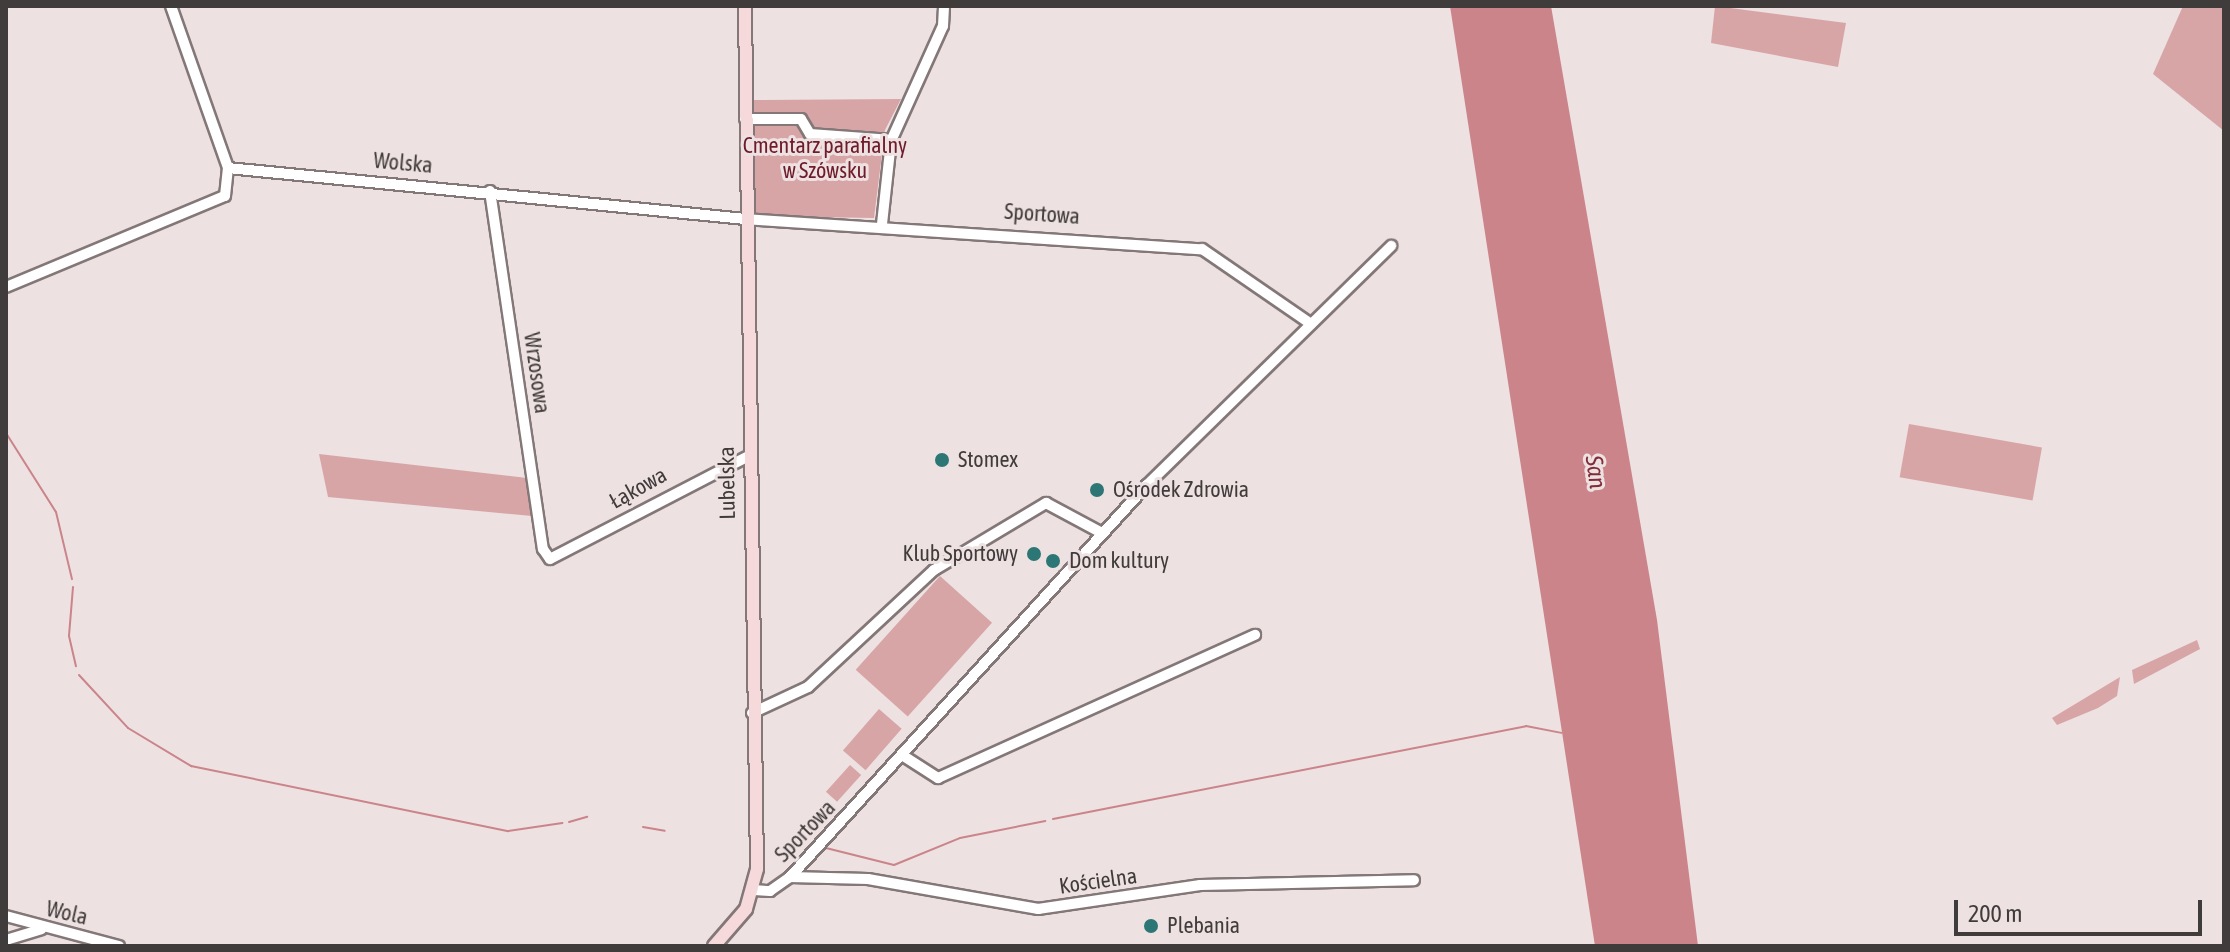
<!DOCTYPE html>
<html>
<head>
<meta charset="utf-8">
<style>
  body { margin:0 }
  #map { position:relative; width:2230px; height:952px; overflow:hidden; background:#eee1e1; font-family:"Asap Condensed",sans-serif }
  div>[style] { position:absolute }
  [style*='--x'] { left:calc(var(--x)*1px); top:calc(var(--y)*1px); width:calc(var(--w)*1px); rotate:calc(var(--a)*1deg) }
  .green>* { inset:0; background:#d8a5a7; transform-origin:0 0 }
  .water>* { inset:0; background:#ca848a }
  .stream>* { height:2px; margin:-1px; padding:0 1px; transform-origin:1px; border-radius:1px; background:#ca848a }
  .roads { filter:drop-shadow(2px 0 #837778) drop-shadow(-2px 0 #837778) drop-shadow(0 2px #837778) drop-shadow(0 -2px #837778) }
  .minor>* { height:10px; margin:-5px; padding:0 5px; transform-origin:5px; border-radius:5px; background:#fff }
  .major>* { height:12px; margin:-6px; padding:0 6px; transform-origin:6px; border-radius:6px; background:#f6d9db }
  .dots>* { width:22px; height:22px; translate:-50% -50%; box-sizing:border-box; border:4px solid #eee1e1; border-radius:50% }
  span { translate:-50% -50%; white-space:nowrap; text-align:center; line-height:1.15; -webkit-text-stroke:6px #eee1e1; paint-order:stroke }
  .park-label { font-size:22px; color:#6e1b2a }
  .street-label { font-size:22px; color:#413c3c }
  .poi-label { font-size:22px; color:#413c3c }
  .left { translate:0 -50%; text-align:left }
  .right { translate:-100% -50%; text-align:right }
  .water-label { font-size:24px; color:#812d39; font-style:italic }
  .frame { position:absolute; inset:0; border:8px solid #413c3c; pointer-events:none }
  .scale { position:absolute; left:1954px; top:900px; width:248px; height:36px; box-sizing:border-box; border:4px solid #413c3c; border-top:0; padding-left:10px; font-size:24px; line-height:28px; white-space:nowrap; color:#413c3c; -webkit-text-stroke:6px #eee1e1; paint-order:stroke }
</style>
</head>
<body>
<div id="map">
  <div class="green">
    <div style="clip-path:polygon(1715px 6px,1846px 23px,1838px 67px,1711px 43px)"></div>
    <div style="clip-path:polygon(2183px 6px,2224px 6px,2224px 131px,2153px 74px)"></div>
    <div style="clip-path:polygon(901px 99px,885px 130px,874px 218px,751px 216px,754px 100px)"></div>
    <div style="left:1909px;top:424px;width:135px;height:54px;rotate:10deg"></div>
    <div style="clip-path:polygon(319px 454px,527px 478px,532px 516px,328px 497px)"></div>
    <div style="left:940px;top:576px;width:70px;height:126px;rotate:42deg"></div>
    <div style="clip-path:polygon(2197px 640px,2200px 649px,2134px 684px,2132px 670px)"></div>
    <div style="clip-path:polygon(2120px 677px,2117px 696px,2098px 708px,2057px 725px,2052px 718px)"></div>
    <div style="left:879px;top:709px;width:30px;height:55px;rotate:41deg"></div>
    <div style="left:850px;top:765px;width:15px;height:36px;rotate:42deg"></div>
  </div>
  <div class="water">
    <div style="clip-path:polygon(1450px 6px,1551px 6px,1657px 620px,1698px 946px,1595px 946px)"></div>
  </div>
  <div class="stream">
    <div style="--x:6;--y:433;--w:93;--a:57.7"></div>
    <div style="--x:56;--y:512;--w:69;--a:76.6"></div>
    <div style="--x:73;--y:587;--w:49;--a:94.7"></div>
    <div style="--x:69;--y:636;--w:31;--a:77"></div>
    <div style="--x:79;--y:675;--w:72;--a:47.2"></div>
    <div style="--x:128;--y:728;--w:74;--a:31.1"></div>
    <div style="--x:191;--y:766;--w:324;--a:11.6"></div>
    <div style="--x:508;--y:831;--w:55;--a:-8.4"></div>
    <div style="--x:1053;--y:819;--w:482;--a:-11.1"></div>
    <div style="--x:1526;--y:726;--w:36;--a:11"></div>
    <div style="--x:569;--y:822;--w:19;--a:-16"></div>
    <div style="--x:643;--y:827;--w:22;--a:10"></div>
    <div style="--x:826;--y:848;--w:70;--a:14"></div>
    <div style="--x:894;--y:865;--w:71;--a:-22.2"></div>
    <div style="--x:960;--y:838;--w:87;--a:-11.3"></div>
  </div>
  <div class="roads">
    <div class="minor">
      <div style="--x:171;--y:6;--w:172;--a:70.6"></div>
      <div style="--x:228;--y:168;--w:520;--a:5.63"></div>
      <div style="--x:745;--y:219;--w:458;--a:3.8"></div>
      <div style="--x:1202;--y:249;--w:132;--a:34.5"></div>
      <div style="--x:745;--y:119;--w:56;--a:0"></div>
      <div style="--x:801;--y:119;--w:17;--a:59"></div>
      <div style="--x:810;--y:134;--w:82;--a:4.2"></div>
      <div style="--x:490;--y:191;--w:362;--a:81.6"></div>
      <div style="--x:543;--y:549;--w:12;--a:55"></div>
      <div style="--x:550;--y:559;--w:222;--a:-27.4"></div>
      <div style="--x:882;--y:224;--w:83;--a:-83.8"></div>
      <div style="--x:891;--y:141;--w:126;--a:-65.7"></div>
      <div style="--x:943;--y:26;--w:20;--a:-87"></div>
      <div style="--x:6;--y:287;--w:237;--a:-22.6"></div>
      <div style="--x:225;--y:196;--w:28;--a:-84"></div>
      <div style="--x:752;--y:713;--w:62;--a:-24.9"></div>
      <div style="--x:808;--y:687;--w:172;--a:-42.9"></div>
      <div style="--x:934;--y:570;--w:131;--a:-30.9"></div>
      <div style="--x:1046;--y:503;--w:64;--a:28.2"></div>
      <div style="--x:902;--y:755;--w:43;--a:32.6"></div>
      <div style="--x:938;--y:778;--w:348;--a:-24.3"></div>
      <div style="--x:790;--y:877;--w:78;--a:1.5"></div>
      <div style="--x:868;--y:879;--w:173;--a:10"></div>
      <div style="--x:1038;--y:909;--w:164;--a:-8.4"></div>
      <div style="--x:1200;--y:885;--w:214;--a:-1.3"></div>
      <div style="--x:754;--y:890;--w:16;--a:4"></div>
      <div style="--x:770;--y:891;--w:24;--a:-35"></div>
      <div style="--x:790;--y:877;--w:530;--a:-47.68"></div>
      <div style="--x:1147;--y:485;--w:342;--a:-44.4"></div>
      <div style="--x:6;--y:916;--w:117;--a:14.9"></div>
      <div style="--x:6;--y:940;--w:37;--a:-17"></div>
    </div>
    <div class="major">
      <div style="--x:714;--y:946;--w:49;--a:-49.1"></div>
      <div style="--x:746;--y:909;--w:41;--a:-74.6"></div>
      <div style="--x:757;--y:869;--w:863;--a:-90.8"></div>
    </div>
  </div>
  <div class="dots">
    <div style="left:942px;top:460px;background:#2c7676"></div>
    <div style="left:1097px;top:490px;background:#2c7676"></div>
    <div style="left:1034px;top:554px;background:#2c7676"></div>
    <div style="left:1053px;top:561px;background:#2c7676"></div>
    <div style="left:1151px;top:926px;background:#2c7676"></div>
  </div>
  <div class="park-label">
    <span style="left:825px;top:158px">Cmentarz parafialny<br>w Szówsku</span>
  </div>
  <div class="street-label">
    <span style="left:403px;top:163px;rotate:5deg">Wolska</span>
    <span style="left:1042px;top:214px;rotate:4deg">Sportowa</span>
    <span style="left:537px;top:373px;rotate:82deg">Wrzosowa</span>
    <span style="left:727px;top:483px;rotate:-91deg">Lubelska</span>
    <span style="left:638px;top:488px;rotate:-29deg">Łąkowa</span>
    <span style="left:805px;top:831px;rotate:-46deg">Sportowa</span>
    <span style="left:1098px;top:881px;rotate:-8deg">Kościelna</span>
    <span style="left:67px;top:913px;rotate:13deg">Wola</span>
  </div>
  <div class="poi-label">
    <span class="left" style="left:958px;top:460px">Stomex</span>
    <span class="left" style="left:1113px;top:490px">Ośrodek Zdrowia</span>
    <span class="right" style="left:1018px;top:554px">Klub Sportowy</span>
    <span class="left" style="left:1069px;top:561px">Dom kultury</span>
    <span class="left" style="left:1167px;top:926px">Plebania</span>
  </div>
  <div class="water-label">
    <span style="left:1596px;top:472px;rotate:82deg">San</span>
  </div>
  <div class="frame"></div>
  <div class="scale">200 m</div>
</div>
</body>
</html>
